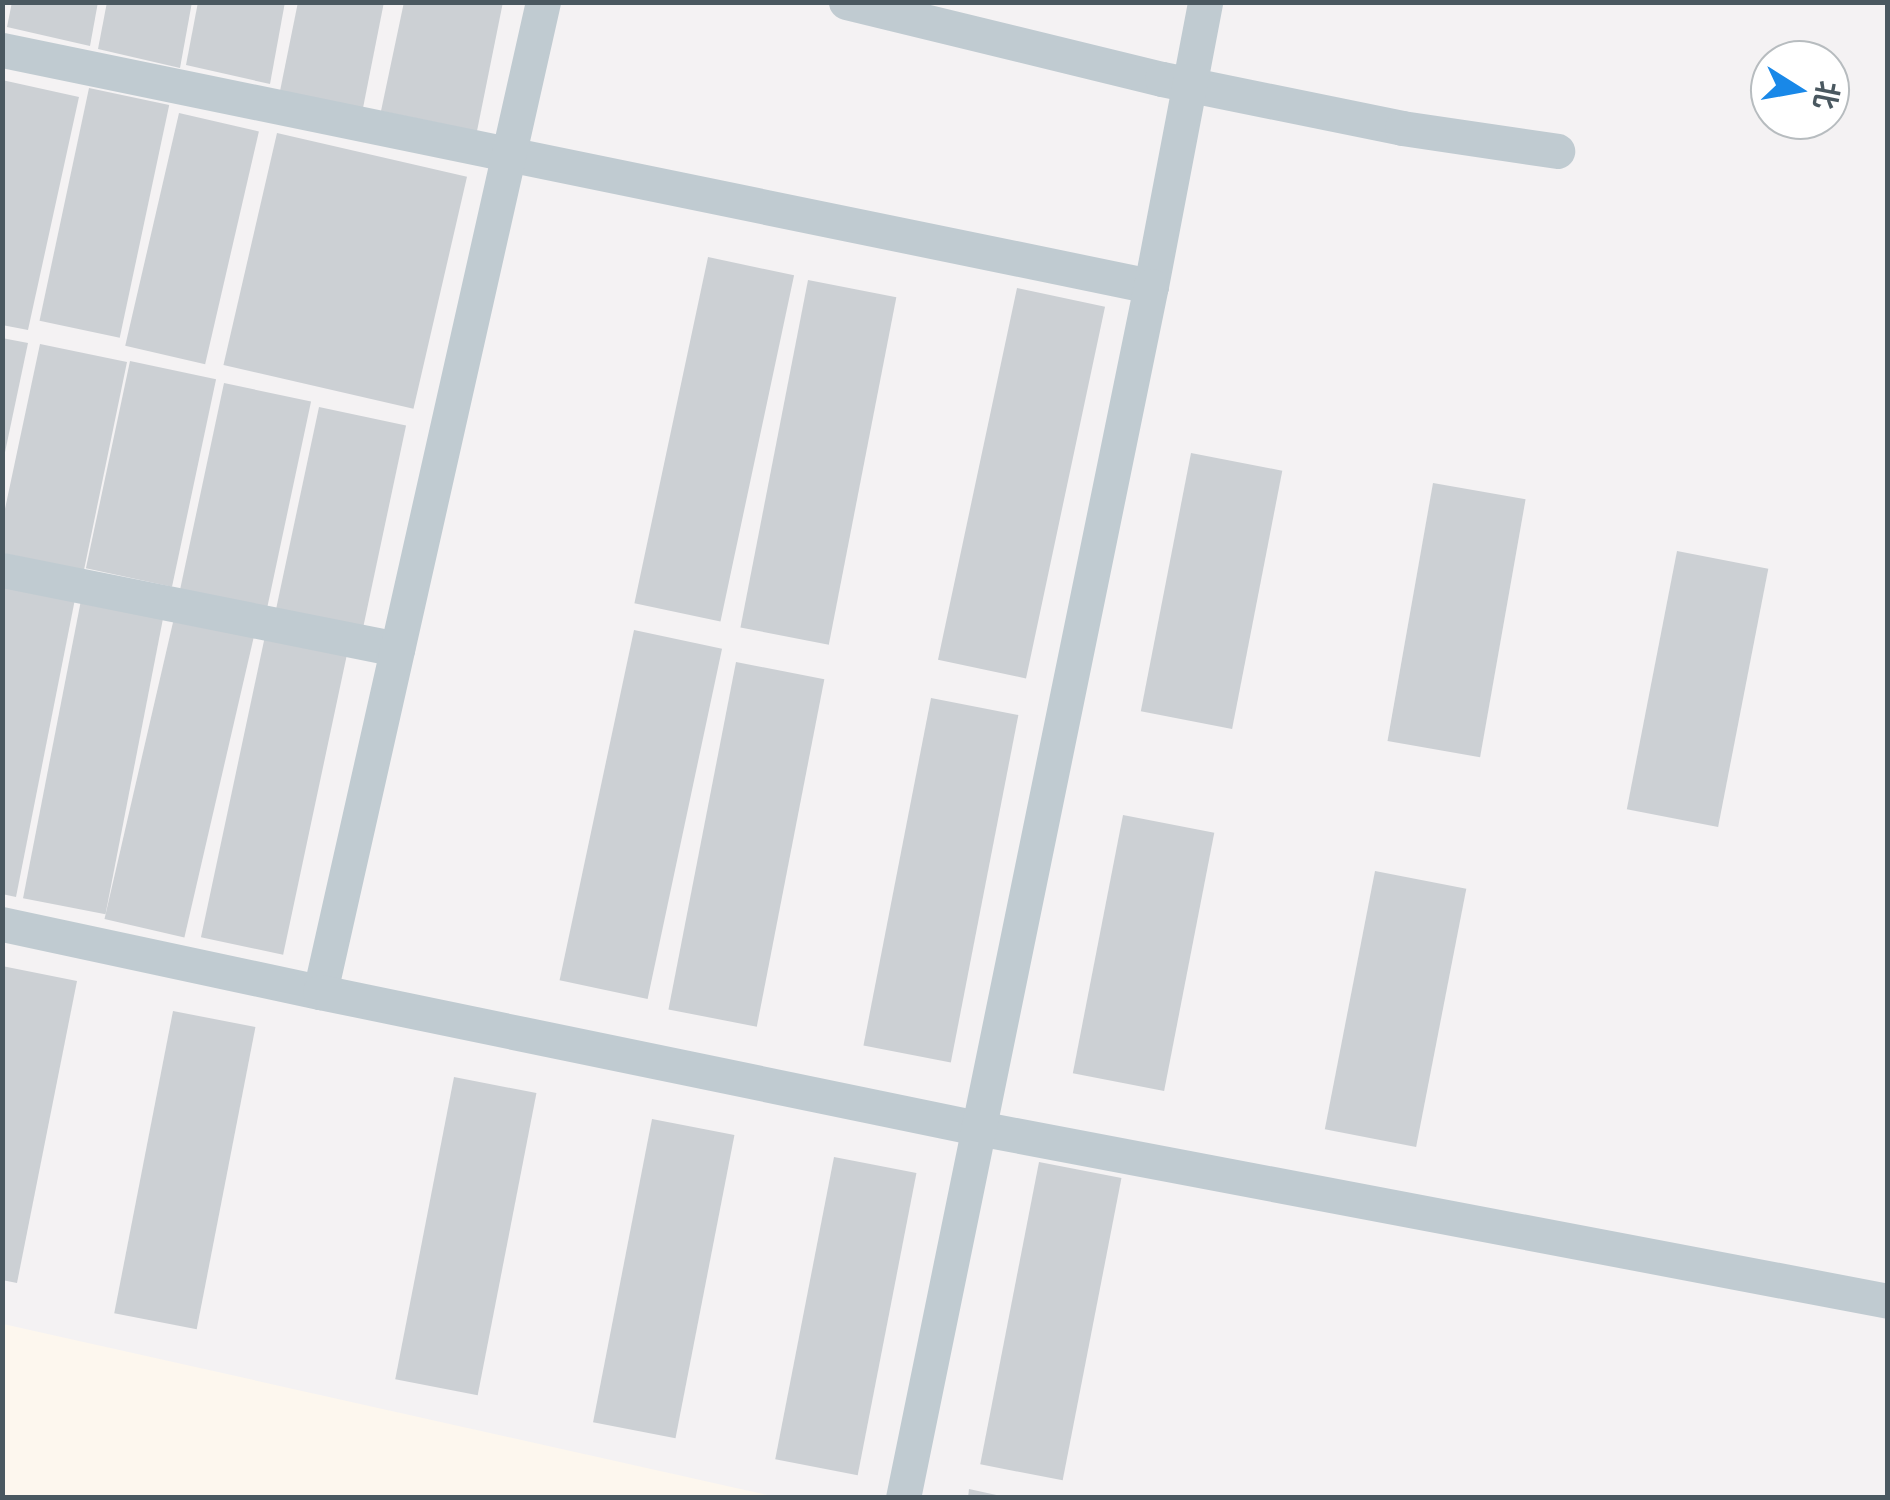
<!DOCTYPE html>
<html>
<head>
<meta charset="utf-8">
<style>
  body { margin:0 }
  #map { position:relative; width:1890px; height:1500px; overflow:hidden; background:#f4f2f3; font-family:"Noto Sans","Noto Sans SC",sans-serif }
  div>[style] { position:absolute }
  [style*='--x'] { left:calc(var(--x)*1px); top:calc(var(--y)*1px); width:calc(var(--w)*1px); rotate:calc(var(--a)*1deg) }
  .commercial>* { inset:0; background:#fdf7ee }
  .building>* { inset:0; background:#ccd0d4; transform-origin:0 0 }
  .minor>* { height:35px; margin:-17.5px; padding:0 17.5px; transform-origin:17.5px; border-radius:17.5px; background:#c0cbd1 }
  span { translate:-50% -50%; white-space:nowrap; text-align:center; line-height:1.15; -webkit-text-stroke:8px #fff; paint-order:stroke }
  .frame { position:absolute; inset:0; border:5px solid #4a5860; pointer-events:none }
  .north { position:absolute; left:1750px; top:40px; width:100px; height:100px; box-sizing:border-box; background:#fff; border:2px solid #b7bcbf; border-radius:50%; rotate:101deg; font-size:28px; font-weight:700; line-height:40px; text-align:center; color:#4a5860 }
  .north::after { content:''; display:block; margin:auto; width:35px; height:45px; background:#1988e8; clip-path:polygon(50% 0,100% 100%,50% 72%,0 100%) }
</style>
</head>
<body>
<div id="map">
  <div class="commercial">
    <div style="clip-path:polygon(3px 1324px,776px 1497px,3px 1497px)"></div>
  </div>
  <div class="building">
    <div style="clip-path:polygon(12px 2px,98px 2px,90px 46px,7px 27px)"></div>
    <div style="clip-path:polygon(107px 2px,192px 2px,180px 68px,98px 49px)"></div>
    <div style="clip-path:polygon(198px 2px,285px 2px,270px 84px,186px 65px)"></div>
    <div style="clip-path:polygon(298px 2px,384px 2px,362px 113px,279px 96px)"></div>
    <div style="clip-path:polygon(404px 2px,503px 2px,477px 131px,381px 111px)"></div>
    <div style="clip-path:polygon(2px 80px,79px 97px,28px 330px,2px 325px)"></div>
    <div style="left:89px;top:88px;width:82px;height:238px;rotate:12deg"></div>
    <div style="left:179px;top:113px;width:82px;height:239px;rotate:13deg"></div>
    <div style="left:277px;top:133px;width:195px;height:238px;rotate:13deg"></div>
    <div style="left:708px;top:257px;width:88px;height:354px;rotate:12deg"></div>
    <div style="left:808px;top:280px;width:90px;height:354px;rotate:11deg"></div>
    <div style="left:1017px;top:288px;width:90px;height:380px;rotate:12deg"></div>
    <div style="clip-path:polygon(2px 338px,28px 343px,4px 457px,2px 457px)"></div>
    <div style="clip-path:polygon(40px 344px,127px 362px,84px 570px,2px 553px,2px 523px)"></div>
    <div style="left:130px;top:361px;width:88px;height:212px;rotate:12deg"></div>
    <div style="left:224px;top:383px;width:89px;height:212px;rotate:12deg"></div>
    <div style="left:319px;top:407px;width:89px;height:211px;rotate:12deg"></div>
    <div style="left:1191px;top:453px;width:93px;height:263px;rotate:11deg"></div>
    <div style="left:1433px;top:483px;width:94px;height:262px;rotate:10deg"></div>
    <div style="left:1677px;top:551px;width:93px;height:263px;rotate:11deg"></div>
    <div style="clip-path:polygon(2px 580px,76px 594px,16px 897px,2px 894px)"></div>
    <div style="left:82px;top:595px;width:84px;height:309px;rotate:11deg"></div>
    <div style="left:174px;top:618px;width:82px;height:309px;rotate:13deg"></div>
    <div style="left:634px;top:630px;width:90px;height:358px;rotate:12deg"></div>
    <div style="left:265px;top:636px;width:84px;height:308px;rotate:12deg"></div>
    <div style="left:736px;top:662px;width:90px;height:354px;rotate:11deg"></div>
    <div style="left:931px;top:698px;width:89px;height:354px;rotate:11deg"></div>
    <div style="left:1123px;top:815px;width:93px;height:263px;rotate:11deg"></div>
    <div style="left:1375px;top:871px;width:93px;height:263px;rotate:11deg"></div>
    <div style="clip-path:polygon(2px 966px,77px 981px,17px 1283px,2px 1280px)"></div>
    <div style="left:173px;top:1011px;width:84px;height:308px;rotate:11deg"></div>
    <div style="left:454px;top:1077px;width:84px;height:308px;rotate:11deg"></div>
    <div style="left:652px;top:1119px;width:84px;height:309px;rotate:11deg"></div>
    <div style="left:834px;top:1157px;width:84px;height:308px;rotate:11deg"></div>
    <div style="left:1039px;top:1162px;width:84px;height:308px;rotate:11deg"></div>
    <div style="clip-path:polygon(969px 1489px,1001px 1496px,1001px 1498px,968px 1498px)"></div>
  </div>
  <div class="minor">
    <div style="--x:846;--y:2;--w:325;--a:13.7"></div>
    <div style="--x:1162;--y:79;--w:245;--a:11.5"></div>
    <div style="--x:1402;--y:128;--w:157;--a:8.4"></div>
    <div style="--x:2;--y:50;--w:1173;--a:11.61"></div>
    <div style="--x:1151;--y:286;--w:289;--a:-79.2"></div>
    <div style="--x:2;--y:570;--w:403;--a:11.3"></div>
    <div style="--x:2;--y:924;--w:325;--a:12.1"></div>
    <div style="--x:320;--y:992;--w:1015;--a:-77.31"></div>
    <div style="--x:320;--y:992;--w:672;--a:11.68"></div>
    <div style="--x:978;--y:1128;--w:926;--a:10.76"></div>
    <div style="--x:903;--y:1498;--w:1237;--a:-78.44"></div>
  </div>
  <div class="frame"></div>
  <div class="north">北</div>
</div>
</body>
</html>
